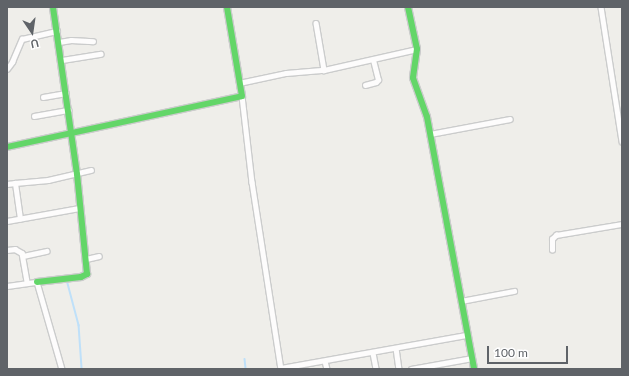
<!DOCTYPE html>
<html>
<head>
<meta charset="utf-8">
<style>
  body { margin:0 }
  #map { position:relative; width:629px; height:376px; overflow:hidden; background:#efeeea; font-family:Lato,sans-serif }
  div>[style] { position:absolute }
  [style*='--x'] { left:calc(var(--x)*1px); top:calc(var(--y)*1px); width:calc(var(--w)*1px); rotate:calc(var(--a)*1deg) }
  .stream>* { height:1.5px; margin:-0.75px; padding:0 0.75px; transform-origin:0.75px; border-radius:0.75px; background:#bfe0f9 }
  .roads { filter:drop-shadow(1px 0 #cbcccc) drop-shadow(-1px 0 #cbcccc) drop-shadow(0 1px #cbcccc) drop-shadow(0 -1px #cbcccc) }
  .street>* { height:4.5px; margin:-2.25px; padding:0 2.25px; transform-origin:2.25px; border-radius:2.25px; background:#fdfcfc }
  .fast>* { height:6px; margin:-3px; padding:0 3px; transform-origin:3px; border-radius:3px; background:#63d668 }
  span { translate:-50% -50%; white-space:nowrap; text-align:center; line-height:1.15; -webkit-text-stroke:3.5px #fff; paint-order:stroke }
  .frame { position:absolute; inset:0; border:8px solid #5f6368; pointer-events:none }
  .north { position:absolute; left:12px; top:12px; width:40px; height:40px; -webkit-text-stroke:3px #fff; paint-order:stroke; rotate:167deg; font-size:11px; font-weight:700; line-height:16px; text-align:center; color:#5f6368 }
  .north::after { content:''; display:block; margin:auto; width:14px; height:18px; background:#5f6368; clip-path:polygon(50% 0,100% 100%,50% 72%,0 100%) }
  .scale { position:absolute; left:487px; top:346px; width:81px; height:18px; box-sizing:border-box; border:2px solid #5f6368; border-top:0; padding-left:5px; font-size:12px; line-height:14px; white-space:nowrap; color:#5f6368; -webkit-text-stroke:3px #fff; paint-order:stroke }
</style>
</head>
<body>
<div id="map">
  <div class="stream">
    <div style="--x:67;--y:280;--w:47;--a:75.1"></div>
    <div style="--x:79;--y:325;--w:43;--a:86"></div>
    <div style="--x:245;--y:359;--w:10;--a:84"></div>
  </div>
  <div class="roads">
    <div class="street">
      <div style="--x:601;--y:7;--w:136;--a:81.1"></div>
      <div style="--x:316;--y:23;--w:48;--a:80.3"></div>
      <div style="--x:59;--y:42;--w:12;--a:-9"></div>
      <div style="--x:71;--y:40;--w:22;--a:3"></div>
      <div style="--x:62;--y:60;--w:39;--a:-9"></div>
      <div style="--x:7;--y:69;--w:9;--a:-54"></div>
      <div style="--x:12;--y:62;--w:25;--a:-67"></div>
      <div style="--x:22;--y:39;--w:36;--a:-13"></div>
      <div style="--x:239;--y:83;--w:48;--a:-12"></div>
      <div style="--x:286;--y:73;--w:38;--a:-5"></div>
      <div style="--x:324;--y:70;--w:95;--a:-12.7"></div>
      <div style="--x:365;--y:85;--w:11;--a:-15"></div>
      <div style="--x:376;--y:82;--w:3;--a:-45"></div>
      <div style="--x:378;--y:80;--w:21;--a:-104"></div>
      <div style="--x:242;--y:96;--w:87;--a:83.4"></div>
      <div style="--x:252;--y:182;--w:189;--a:81.2"></div>
      <div style="--x:43;--y:97;--w:23;--a:-10"></div>
      <div style="--x:34;--y:116;--w:35;--a:-10"></div>
      <div style="--x:430;--y:134;--w:81;--a:-10.6"></div>
      <div style="--x:7;--y:184;--w:8;--a:-7"></div>
      <div style="--x:20;--y:219;--w:36;--a:-98"></div>
      <div style="--x:15;--y:183;--w:33;--a:-5"></div>
      <div style="--x:48;--y:180;--w:44;--a:-13.1"></div>
      <div style="--x:7;--y:221;--w:73;--a:-10.2"></div>
      <div style="--x:7;--y:250;--w:8;--a:-7"></div>
      <div style="--x:15;--y:249;--w:8;--a:30"></div>
      <div style="--x:22;--y:253;--w:29;--a:80"></div>
      <div style="--x:552;--y:250;--w:11;--a:-90"></div>
      <div style="--x:552;--y:239;--w:6;--a:-45"></div>
      <div style="--x:556;--y:235;--w:67;--a:-9.5"></div>
      <div style="--x:23;--y:256;--w:24;--a:-12"></div>
      <div style="--x:86;--y:259;--w:13;--a:-13"></div>
      <div style="--x:7;--y:286;--w:30;--a:-8"></div>
      <div style="--x:37;--y:282;--w:91;--a:74"></div>
      <div style="--x:461;--y:301;--w:54;--a:-10.7"></div>
      <div style="--x:396;--y:348;--w:21;--a:82"></div>
      <div style="--x:373;--y:353;--w:16;--a:79"></div>
      <div style="--x:325;--y:361;--w:8;--a:76"></div>
      <div style="--x:281;--y:368;--w:189;--a:-10.1"></div>
      <div style="--x:411;--y:369;--w:62;--a:-10.2"></div>
    </div>
    <div class="fast">
      <div style="--x:408;--y:7;--w:43;--a:77.9"></div>
      <div style="--x:417;--y:49;--w:29;--a:98"></div>
      <div style="--x:413;--y:78;--w:41;--a:70.3"></div>
      <div style="--x:427;--y:117;--w:256;--a:79.4"></div>
      <div style="--x:7;--y:147;--w:240;--a:-12.2"></div>
      <div style="--x:242;--y:96;--w:90;--a:-99.6"></div>
      <div style="--x:37;--y:282;--w:44;--a:-6.5"></div>
      <div style="--x:81;--y:277;--w:7;--a:-27"></div>
      <div style="--x:87;--y:274;--w:100;--a:-95.7"></div>
      <div style="--x:77;--y:174;--w:169;--a:-98.2"></div>
    </div>
  </div>
  <div class="frame"></div>
  <div class="north">U</div>
  <div class="scale">100 m</div>
</div>
</body>
</html>
